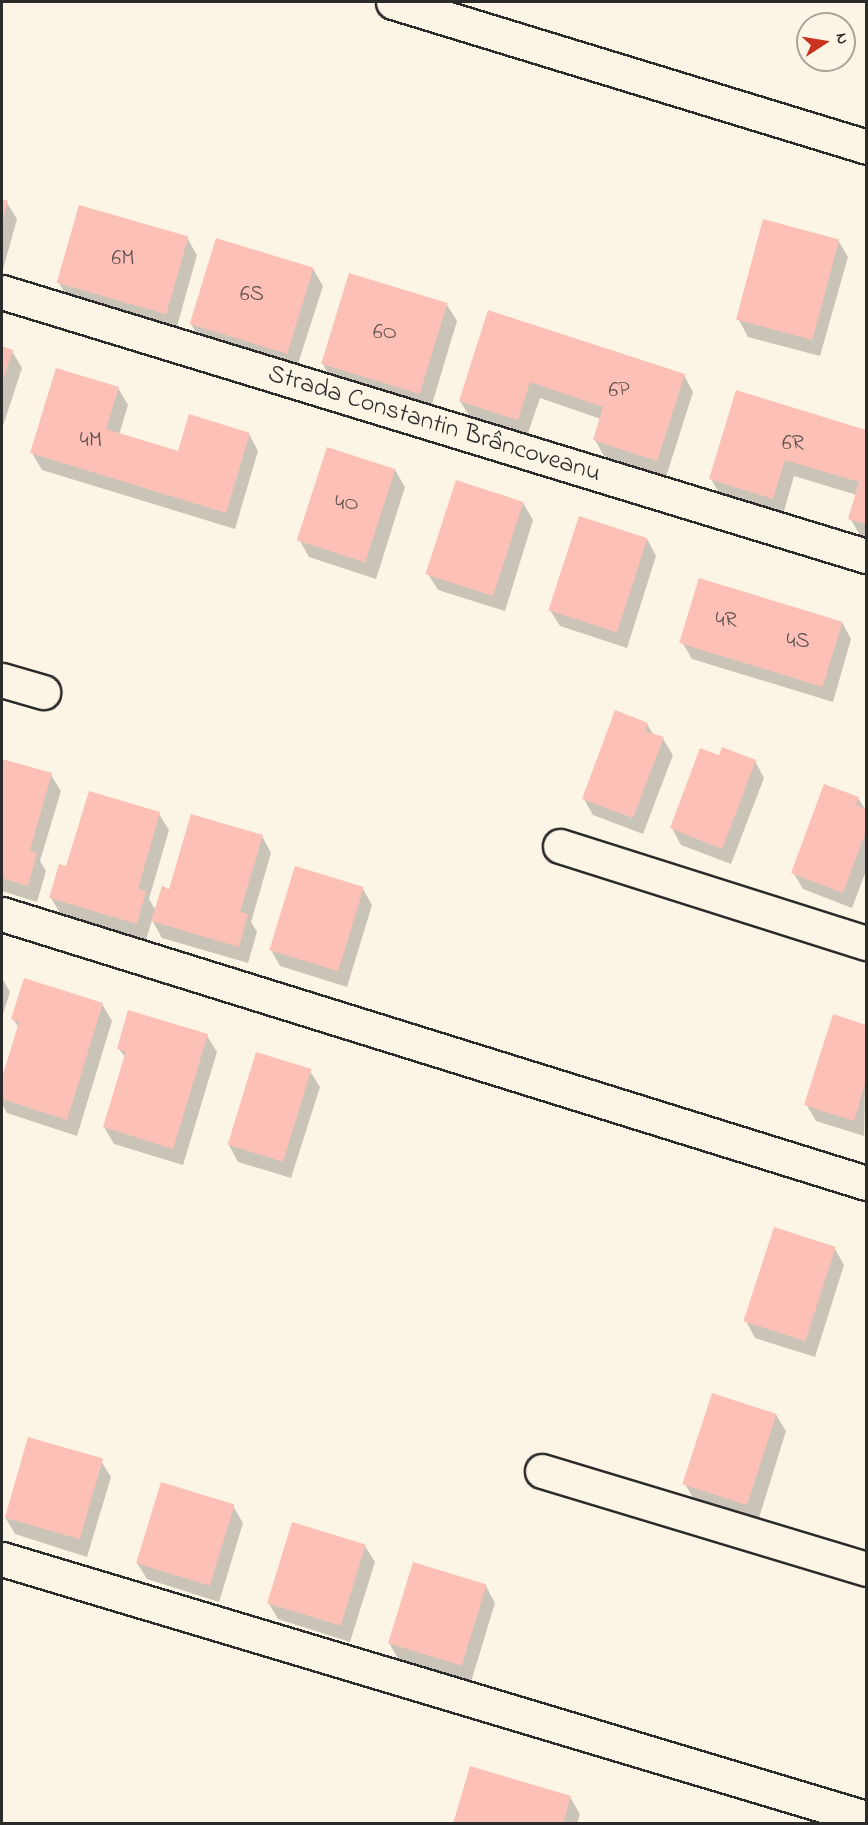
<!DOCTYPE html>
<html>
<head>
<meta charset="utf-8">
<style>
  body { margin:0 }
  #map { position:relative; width:868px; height:1825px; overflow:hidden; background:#fcf5e5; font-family:"Indie Flower",sans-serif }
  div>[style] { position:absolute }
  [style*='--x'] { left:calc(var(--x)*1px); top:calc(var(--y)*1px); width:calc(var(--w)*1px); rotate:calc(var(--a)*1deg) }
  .shadow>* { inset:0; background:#0003 }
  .building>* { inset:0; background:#fcc0b7; transform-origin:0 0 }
  .roads { filter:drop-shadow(2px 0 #2b2b2b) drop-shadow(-2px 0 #2b2b2b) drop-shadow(0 2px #2b2b2b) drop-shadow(0 -2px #2b2b2b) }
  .minor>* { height:33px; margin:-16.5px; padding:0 16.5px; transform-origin:16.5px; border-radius:16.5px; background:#fcf5e5 }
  span { translate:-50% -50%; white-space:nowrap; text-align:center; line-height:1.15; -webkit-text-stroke:4.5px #fcf5e5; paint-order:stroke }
  .number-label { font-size:22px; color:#5f504e }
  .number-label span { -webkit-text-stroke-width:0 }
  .street-label { font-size:26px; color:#2b2b2b }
  .frame { position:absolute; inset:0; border:3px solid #2b2b2b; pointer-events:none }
  .north { position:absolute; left:796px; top:12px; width:60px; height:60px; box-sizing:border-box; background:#fcf5e5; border:2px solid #a8a49b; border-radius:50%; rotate:78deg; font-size:16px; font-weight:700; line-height:24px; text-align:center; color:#2b2b2b }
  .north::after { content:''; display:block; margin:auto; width:21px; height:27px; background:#c8321e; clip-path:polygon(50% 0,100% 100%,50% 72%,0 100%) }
</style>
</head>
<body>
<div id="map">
  <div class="shadow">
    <div style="clip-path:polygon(2px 201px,7px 203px,17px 219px,2px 273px)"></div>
    <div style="clip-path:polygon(187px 238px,197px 255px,176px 330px,68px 299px,59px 283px)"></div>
    <div style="clip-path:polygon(838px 240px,848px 257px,820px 356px,748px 337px,739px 320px)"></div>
    <div style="clip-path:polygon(313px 269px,323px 286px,296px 370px,201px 341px,191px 324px)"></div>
    <div style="clip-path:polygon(447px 305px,457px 321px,430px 411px,332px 381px,323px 364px)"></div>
    <div style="clip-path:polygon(489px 312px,684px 375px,693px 392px,666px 477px,604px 456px,595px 440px,601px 419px,540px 398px,527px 436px,470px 417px,460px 401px)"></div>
    <div style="clip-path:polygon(2px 347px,12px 351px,22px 368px,2px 429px)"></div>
    <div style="clip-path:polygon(118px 388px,128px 405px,119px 435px,179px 453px,249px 434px,258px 451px,235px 529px,42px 470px,32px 453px)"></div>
    <div style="clip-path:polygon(737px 392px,866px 432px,866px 537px,860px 535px,850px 518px,857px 495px,794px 476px,783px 515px,721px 496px,711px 479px)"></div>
    <div style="clip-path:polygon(395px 470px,405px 487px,376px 579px,309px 557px,300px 541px)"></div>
    <div style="clip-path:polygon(523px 503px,533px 520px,505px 611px,438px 590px,428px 574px)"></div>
    <div style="clip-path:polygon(647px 539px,656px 556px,627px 648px,560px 626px,550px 610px)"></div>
    <div style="clip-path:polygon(842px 622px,851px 639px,833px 702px,692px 659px,682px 642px)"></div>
    <div style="clip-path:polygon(647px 724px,654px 735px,663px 739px,673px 755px,643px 834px,593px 815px,584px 799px)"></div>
    <div style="clip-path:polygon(2px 760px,51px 775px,61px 791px,40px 861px,46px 871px,37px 902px,2px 891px)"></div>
    <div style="clip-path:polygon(755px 761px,764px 778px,731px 864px,681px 845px,672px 828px)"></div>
    <div style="clip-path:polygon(858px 798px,866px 811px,866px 871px,852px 908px,803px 889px,793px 872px)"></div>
    <div style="clip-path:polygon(159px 814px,169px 830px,149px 899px,156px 911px,170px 891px,262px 836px,271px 853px,251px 922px,257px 932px,248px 963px,162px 938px,152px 920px,146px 940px,61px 915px,51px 898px,67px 867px)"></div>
    <div style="clip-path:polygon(363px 889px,372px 905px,347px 987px,280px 966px,271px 950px)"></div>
    <div style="clip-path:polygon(2px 978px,10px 992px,2px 1017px)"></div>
    <div style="clip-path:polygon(102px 1004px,112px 1021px,77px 1136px,7px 1113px,2px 1104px,2px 1083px,19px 1028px,13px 1019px)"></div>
    <div style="clip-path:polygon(833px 1016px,866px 1027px,864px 1136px,816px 1121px,806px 1104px)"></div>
    <div style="clip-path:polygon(207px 1036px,217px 1052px,183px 1165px,114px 1144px,104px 1127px,126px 1058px,118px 1048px)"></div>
    <div style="clip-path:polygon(310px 1071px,320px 1087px,291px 1178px,238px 1162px,229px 1145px)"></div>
    <div style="clip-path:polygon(835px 1249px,844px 1265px,815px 1357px,755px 1338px,746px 1321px)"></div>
    <div style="clip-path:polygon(776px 1415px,786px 1431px,758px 1521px,695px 1501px,685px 1484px)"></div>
    <div style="clip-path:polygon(101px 1461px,111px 1477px,87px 1557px,15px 1534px,5px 1517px)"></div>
    <div style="clip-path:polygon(233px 1506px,243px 1523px,219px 1602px,147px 1579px,137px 1563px)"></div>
    <div style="clip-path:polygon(365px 1546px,375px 1562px,350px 1642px,278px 1619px,268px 1602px)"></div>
    <div style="clip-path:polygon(486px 1586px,495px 1603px,471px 1682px,399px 1660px,389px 1643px)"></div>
    <div style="clip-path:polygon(570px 1797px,580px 1814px,577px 1824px,455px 1824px)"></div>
  </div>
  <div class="building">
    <div style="clip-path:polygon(2px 199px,8px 201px,2px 223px)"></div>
    <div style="left:79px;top:205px;width:114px;height:81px;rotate:16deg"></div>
    <div style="left:763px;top:219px;width:79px;height:104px;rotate:15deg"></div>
    <div style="left:216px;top:238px;width:102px;height:90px;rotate:17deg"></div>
    <div style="left:349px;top:273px;width:103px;height:95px;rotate:17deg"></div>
    <div style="clip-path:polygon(488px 310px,685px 374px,657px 461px,593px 440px,603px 407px,530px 382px,518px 420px,459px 401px)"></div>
    <div style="clip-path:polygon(2px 346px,13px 350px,2px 384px)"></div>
    <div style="clip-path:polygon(56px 368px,119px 387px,106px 429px,178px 451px,189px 414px,250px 433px,226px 513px,30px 453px)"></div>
    <div style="clip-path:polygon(736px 390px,866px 430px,866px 524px,848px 519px,859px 482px,785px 460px,773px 499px,709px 479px)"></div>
    <div style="left:327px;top:447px;width:72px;height:98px;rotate:18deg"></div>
    <div style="left:456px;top:480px;width:71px;height:99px;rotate:18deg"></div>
    <div style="left:579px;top:516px;width:72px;height:99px;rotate:18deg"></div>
    <div style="left:699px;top:578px;width:150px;height:68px;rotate:17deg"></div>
    <div style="clip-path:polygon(615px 710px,648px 723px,645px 731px,664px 737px,633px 818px,582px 799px)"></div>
    <div style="clip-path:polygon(722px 747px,756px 760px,722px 849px,670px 828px,700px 748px,719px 755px)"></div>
    <div style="clip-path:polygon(2px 759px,52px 773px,30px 850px,37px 853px,28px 886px,2px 878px)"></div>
    <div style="clip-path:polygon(824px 784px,859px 797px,856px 805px,866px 809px,866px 831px,843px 893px,791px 873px)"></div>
    <div style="clip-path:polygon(89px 791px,160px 812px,138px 889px,146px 891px,137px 924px,49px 898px,59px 864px,66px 866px)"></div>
    <div style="clip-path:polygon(191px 814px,263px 835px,240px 912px,248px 914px,239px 947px,151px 921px,162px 886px,169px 889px)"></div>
    <div style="left:295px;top:866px;width:72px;height:88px;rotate:17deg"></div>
    <div style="clip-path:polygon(24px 978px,103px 1003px,67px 1120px,2px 1099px,2px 1078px,19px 1022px,11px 1019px)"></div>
    <div style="clip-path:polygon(128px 1010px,208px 1034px,173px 1149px,103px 1127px,126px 1051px,117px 1049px)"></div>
    <div style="clip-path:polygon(833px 1014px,866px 1025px,866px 1081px,854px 1121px,804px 1105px)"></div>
    <div style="left:256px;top:1052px;width:58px;height:97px;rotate:17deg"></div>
    <div style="left:774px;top:1227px;width:65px;height:99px;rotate:18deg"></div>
    <div style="left:712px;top:1393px;width:68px;height:96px;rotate:18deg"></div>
    <div style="left:28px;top:1437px;width:78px;height:84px;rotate:16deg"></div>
    <div style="left:161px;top:1482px;width:77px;height:85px;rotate:17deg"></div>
    <div style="left:292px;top:1522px;width:77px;height:85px;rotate:17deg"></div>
    <div style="left:413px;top:1562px;width:77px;height:85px;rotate:17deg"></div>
    <div style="clip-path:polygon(470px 1766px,571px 1796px,563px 1824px,453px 1824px)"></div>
  </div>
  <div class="roads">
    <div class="minor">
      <div style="--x:393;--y:2;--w:495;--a:17"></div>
      <div style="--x:2;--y:292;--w:903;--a:16.99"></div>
      <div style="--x:2;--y:680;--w:43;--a:16.3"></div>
      <div style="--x:560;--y:846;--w:321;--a:17.6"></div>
      <div style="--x:2;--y:914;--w:905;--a:17.29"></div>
      <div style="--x:542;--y:1471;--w:338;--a:16.8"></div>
      <div style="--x:2;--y:1559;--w:902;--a:16.69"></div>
    </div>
  </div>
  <div class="number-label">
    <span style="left:123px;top:260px">6M</span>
    <span style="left:252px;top:296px">6S</span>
    <span style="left:385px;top:334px">6O</span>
    <span style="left:619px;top:392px">6P</span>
    <span style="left:91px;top:442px">4M</span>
    <span style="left:793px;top:445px">6R</span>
    <span style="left:347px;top:505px">4O</span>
    <span style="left:726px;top:622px">4R</span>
    <span style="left:798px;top:643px">4S</span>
  </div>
  <div class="street-label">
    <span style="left:434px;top:425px;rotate:17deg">Strada Constantin Brâncoveanu</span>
  </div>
  <div class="frame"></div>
  <div class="north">N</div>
</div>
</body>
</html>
